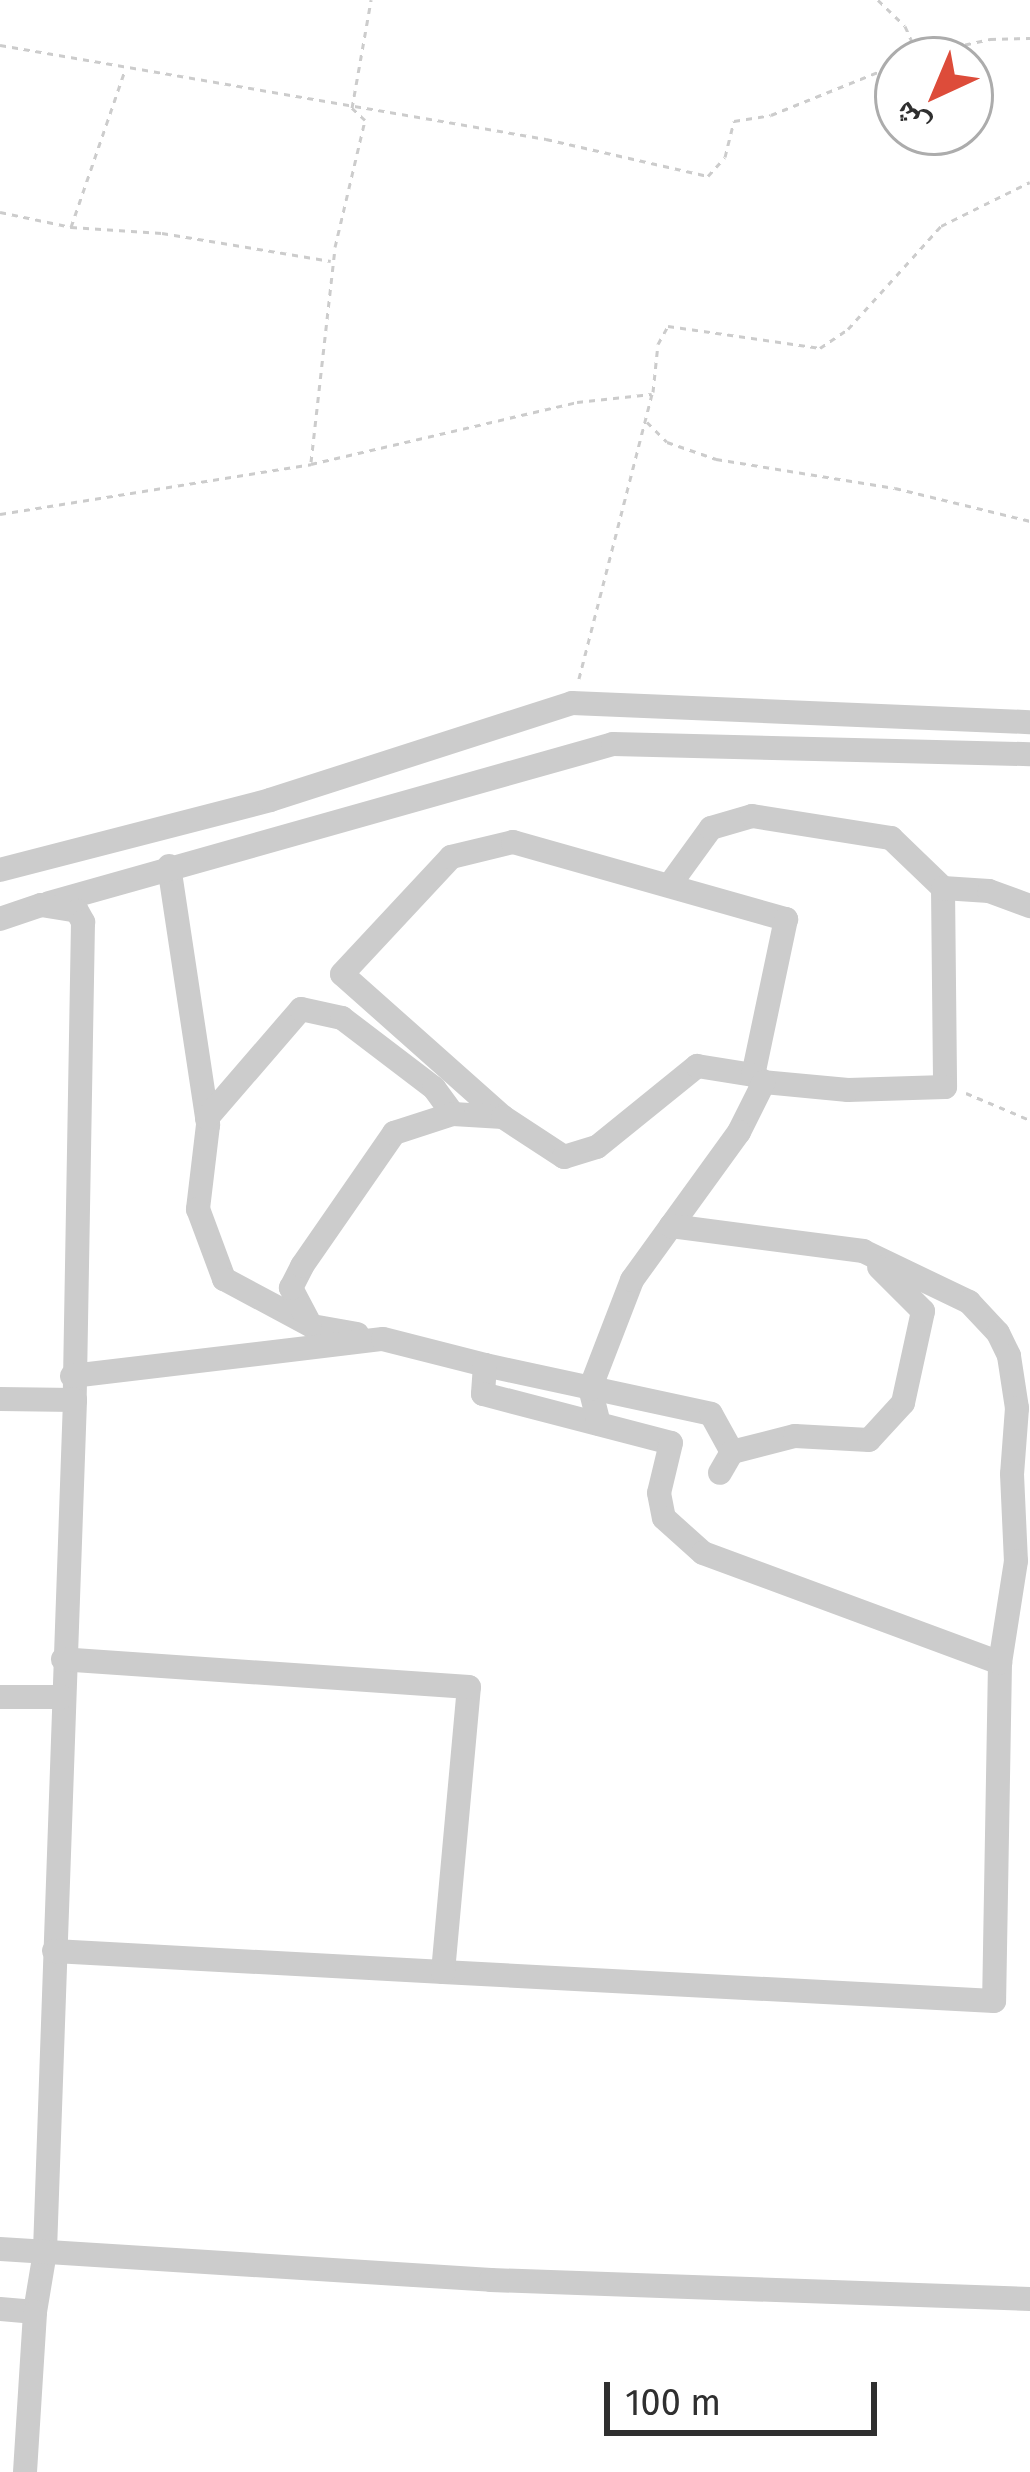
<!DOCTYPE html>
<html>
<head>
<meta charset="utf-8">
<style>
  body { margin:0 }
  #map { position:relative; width:1030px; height:2472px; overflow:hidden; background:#fff; font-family:"Fira Sans","Noto Naskh Arabic",sans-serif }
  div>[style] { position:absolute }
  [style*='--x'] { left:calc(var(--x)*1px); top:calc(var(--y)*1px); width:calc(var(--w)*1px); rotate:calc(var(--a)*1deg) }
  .path>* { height:3px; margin-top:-1.5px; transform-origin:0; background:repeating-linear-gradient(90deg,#ccc 0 6px,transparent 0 12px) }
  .minor>* { height:24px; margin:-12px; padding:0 12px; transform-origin:12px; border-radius:12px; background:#ccc }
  span { translate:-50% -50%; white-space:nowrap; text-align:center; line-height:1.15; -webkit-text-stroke:12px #fff; paint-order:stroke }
  .north { position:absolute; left:874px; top:36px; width:120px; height:120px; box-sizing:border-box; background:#fff; border:3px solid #acacac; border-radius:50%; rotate:224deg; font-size:33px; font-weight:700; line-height:48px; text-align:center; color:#2f2f2f }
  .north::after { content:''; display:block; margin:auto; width:42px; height:54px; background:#dd4c3a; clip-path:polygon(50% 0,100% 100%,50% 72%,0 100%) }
  .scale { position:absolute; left:604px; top:2382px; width:273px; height:54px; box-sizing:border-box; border:6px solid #2f2f2f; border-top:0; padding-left:15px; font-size:36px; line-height:42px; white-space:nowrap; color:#2f2f2f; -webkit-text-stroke:9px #fff; paint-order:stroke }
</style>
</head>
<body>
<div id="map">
  <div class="path">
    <div style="--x:878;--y:0;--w:37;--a:44"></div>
    <div style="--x:905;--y:26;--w:32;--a:66"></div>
    <div style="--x:918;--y:55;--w:74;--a:-12.5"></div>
    <div style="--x:990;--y:39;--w:40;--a:-1.4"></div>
    <div style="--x:0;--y:45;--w:554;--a:9.77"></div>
    <div style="--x:546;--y:139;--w:166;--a:12.9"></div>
    <div style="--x:708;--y:176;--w:25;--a:-48"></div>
    <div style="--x:725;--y:157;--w:37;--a:-76"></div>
    <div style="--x:734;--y:121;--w:37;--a:-9"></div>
    <div style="--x:771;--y:115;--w:137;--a:-21.9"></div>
    <div style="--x:907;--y:60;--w:11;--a:-22"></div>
    <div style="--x:0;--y:212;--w:73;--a:11.9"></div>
    <div style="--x:71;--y:227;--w:166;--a:-71"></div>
    <div style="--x:71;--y:227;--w:91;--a:3.8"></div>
    <div style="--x:162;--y:233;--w:171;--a:9.4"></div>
    <div style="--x:653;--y:392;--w:48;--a:-84.1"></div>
    <div style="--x:658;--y:344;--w:21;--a:-61"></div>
    <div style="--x:668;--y:326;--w:154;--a:8.2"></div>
    <div style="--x:820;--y:348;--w:34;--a:-34"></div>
    <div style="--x:848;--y:329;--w:139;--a:-47.9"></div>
    <div style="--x:941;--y:226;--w:99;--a:-26.3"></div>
    <div style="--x:647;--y:422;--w:28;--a:45"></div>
    <div style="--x:667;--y:442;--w:52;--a:19.1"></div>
    <div style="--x:716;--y:459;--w:181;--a:9.2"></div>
    <div style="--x:895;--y:488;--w:139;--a:13.7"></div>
    <div style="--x:311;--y:462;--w:216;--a:-83.6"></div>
    <div style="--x:335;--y:247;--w:130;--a:-76.7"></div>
    <div style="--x:365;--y:120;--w:18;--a:-137"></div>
    <div style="--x:352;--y:108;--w:110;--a:-80"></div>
    <div style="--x:0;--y:514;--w:315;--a:-9.1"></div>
    <div style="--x:311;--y:464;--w:273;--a:-13.1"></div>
    <div style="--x:577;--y:402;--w:75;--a:-6.1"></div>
    <div style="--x:652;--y:394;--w:294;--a:104.4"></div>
    <div style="--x:966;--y:1093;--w:69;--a:22.9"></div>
  </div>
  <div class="minor">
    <div style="--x:169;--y:866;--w:262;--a:81.4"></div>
    <div style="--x:208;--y:1125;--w:85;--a:96.8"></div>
    <div style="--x:198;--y:1209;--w:75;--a:69.6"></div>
    <div style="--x:224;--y:1279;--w:100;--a:28.1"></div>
    <div style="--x:312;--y:1326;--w:46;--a:10.1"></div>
    <div style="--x:0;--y:870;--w:279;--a:-14.5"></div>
    <div style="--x:270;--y:800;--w:317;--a:-17.8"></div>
    <div style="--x:572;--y:703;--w:458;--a:2.4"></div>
    <div style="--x:671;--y:883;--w:68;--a:-54"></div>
    <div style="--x:711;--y:828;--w:43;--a:-16.3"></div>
    <div style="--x:752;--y:816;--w:141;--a:9"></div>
    <div style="--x:891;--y:838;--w:72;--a:43.9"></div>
    <div style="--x:943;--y:888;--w:199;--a:89.4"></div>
    <div style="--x:945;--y:1087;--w:97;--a:178.2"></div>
    <div style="--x:848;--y:1090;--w:84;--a:-174.6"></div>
    <div style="--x:943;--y:888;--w:46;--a:3.7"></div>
    <div style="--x:989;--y:891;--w:44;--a:20.1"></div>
    <div style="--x:49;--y:903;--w:586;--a:-15.74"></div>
    <div style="--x:613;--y:744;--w:417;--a:1.4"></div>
    <div style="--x:0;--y:919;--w:43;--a:-18.9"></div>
    <div style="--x:41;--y:905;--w:36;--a:9"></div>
    <div style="--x:77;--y:911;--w:13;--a:61"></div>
    <div style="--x:83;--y:922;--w:478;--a:91"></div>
    <div style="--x:75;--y:1400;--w:853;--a:92.02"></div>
    <div style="--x:45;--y:2252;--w:61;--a:99.5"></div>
    <div style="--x:35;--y:2312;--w:35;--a:-175"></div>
    <div style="--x:503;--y:1117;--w:215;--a:-138.4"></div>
    <div style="--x:342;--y:974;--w:160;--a:-47"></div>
    <div style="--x:451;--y:857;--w:64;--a:-13.6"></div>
    <div style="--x:513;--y:842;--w:284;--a:15.8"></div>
    <div style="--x:786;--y:919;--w:159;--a:101.9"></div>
    <div style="--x:207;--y:1118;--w:144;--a:-49.2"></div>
    <div style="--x:301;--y:1009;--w:42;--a:12.4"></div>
    <div style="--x:342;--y:1018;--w:116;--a:37.3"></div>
    <div style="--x:434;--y:1088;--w:32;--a:54"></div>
    <div style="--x:453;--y:1114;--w:50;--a:3.4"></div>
    <div style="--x:503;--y:1117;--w:73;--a:33.3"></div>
    <div style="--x:564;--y:1157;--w:34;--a:-17"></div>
    <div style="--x:597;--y:1147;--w:129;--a:-39"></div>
    <div style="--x:697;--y:1066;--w:57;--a:9.1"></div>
    <div style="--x:753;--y:1075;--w:13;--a:32"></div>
    <div style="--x:764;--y:1082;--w:56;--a:116.6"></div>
    <div style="--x:739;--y:1132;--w:116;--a:125.9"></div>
    <div style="--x:310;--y:1324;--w:41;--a:-117.8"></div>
    <div style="--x:291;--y:1288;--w:25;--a:-63"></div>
    <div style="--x:302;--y:1266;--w:162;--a:-55.3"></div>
    <div style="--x:394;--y:1133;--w:62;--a:-17.9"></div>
    <div style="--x:485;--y:1365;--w:231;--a:12.2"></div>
    <div style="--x:711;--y:1414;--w:43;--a:61.1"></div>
    <div style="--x:732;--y:1452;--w:24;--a:120"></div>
    <div style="--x:72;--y:1376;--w:313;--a:-6.8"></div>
    <div style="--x:383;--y:1339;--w:105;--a:14.3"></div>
    <div style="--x:485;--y:1365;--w:29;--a:94"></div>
    <div style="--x:483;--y:1394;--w:194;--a:14.6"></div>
    <div style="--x:671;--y:1443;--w:51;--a:103.5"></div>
    <div style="--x:659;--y:1493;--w:25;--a:79"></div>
    <div style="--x:664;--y:1518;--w:52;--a:41.9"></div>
    <div style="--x:703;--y:1553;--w:317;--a:20.3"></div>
    <div style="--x:1000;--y:1663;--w:338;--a:91"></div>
    <div style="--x:994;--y:2001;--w:552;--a:-176.99"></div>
    <div style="--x:0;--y:1399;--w:75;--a:0.8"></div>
    <div style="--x:599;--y:1424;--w:36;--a:-104"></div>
    <div style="--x:590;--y:1389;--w:117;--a:-68.9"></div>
    <div style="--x:632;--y:1280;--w:67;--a:-54.2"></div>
    <div style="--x:671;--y:1226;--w:194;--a:7.4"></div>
    <div style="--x:863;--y:1251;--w:118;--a:25.7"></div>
    <div style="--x:969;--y:1302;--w:42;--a:46.9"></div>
    <div style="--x:998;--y:1333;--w:25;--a:64"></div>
    <div style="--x:1009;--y:1356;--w:53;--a:81.3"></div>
    <div style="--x:1017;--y:1408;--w:66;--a:94.3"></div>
    <div style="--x:1012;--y:1474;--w:87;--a:87.4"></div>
    <div style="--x:1016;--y:1561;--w:103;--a:98.9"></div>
    <div style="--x:732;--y:1452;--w:65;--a:-14.3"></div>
    <div style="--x:795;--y:1436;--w:74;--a:3.1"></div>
    <div style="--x:869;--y:1440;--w:50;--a:-47.4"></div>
    <div style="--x:903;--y:1403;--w:94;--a:-77.7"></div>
    <div style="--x:923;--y:1311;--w:62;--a:-135"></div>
    <div style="--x:0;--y:1697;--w:62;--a:0"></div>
    <div style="--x:54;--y:1951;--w:390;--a:3.1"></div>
    <div style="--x:443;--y:1972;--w:286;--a:-84.8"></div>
    <div style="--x:469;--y:1687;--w:407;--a:-176.1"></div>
    <div style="--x:0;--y:2249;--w:492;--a:3.6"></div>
    <div style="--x:491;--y:2280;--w:539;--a:2.02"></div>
    <div style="--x:25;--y:2472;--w:160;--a:-86.4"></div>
  </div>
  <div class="north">ش</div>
  <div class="scale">100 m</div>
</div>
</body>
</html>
